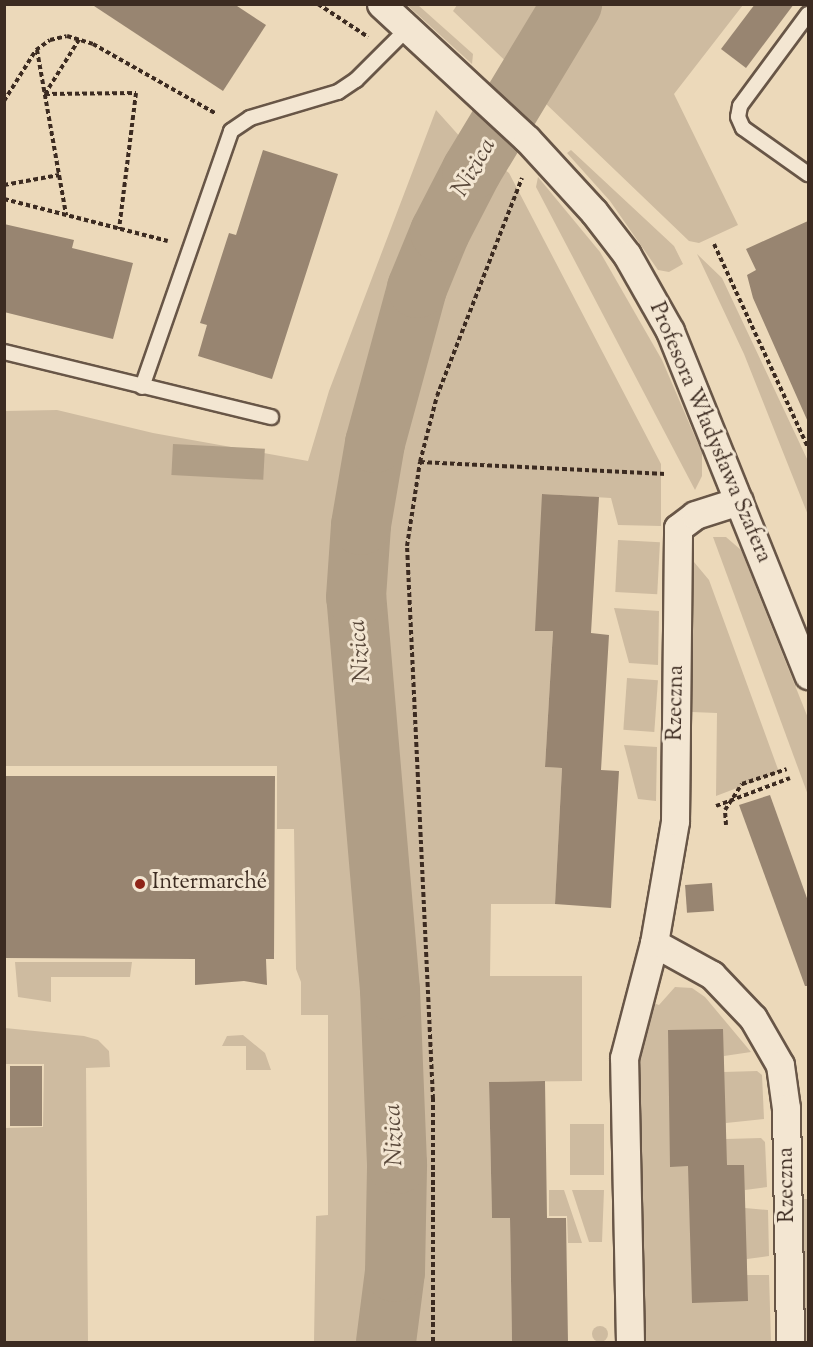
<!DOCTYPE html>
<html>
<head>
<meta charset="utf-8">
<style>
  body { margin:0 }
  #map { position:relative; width:813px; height:1347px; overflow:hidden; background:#ecd9ba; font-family:"Sorts Mill Goudy",serif }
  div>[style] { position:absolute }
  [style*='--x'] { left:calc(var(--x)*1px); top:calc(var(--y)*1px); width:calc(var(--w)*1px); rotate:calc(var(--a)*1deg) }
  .green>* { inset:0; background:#cebba0; transform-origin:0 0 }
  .round { border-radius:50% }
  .water>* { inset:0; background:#b09e86; transform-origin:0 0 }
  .river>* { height:60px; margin:-30px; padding:0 30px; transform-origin:30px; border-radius:30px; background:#b09e86 }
  .building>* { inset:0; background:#988571; transform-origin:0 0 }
  .path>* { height:4px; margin-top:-2px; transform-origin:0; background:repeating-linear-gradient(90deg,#3c2b21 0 4.5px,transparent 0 7.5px) }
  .roads { filter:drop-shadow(2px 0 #685647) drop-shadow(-2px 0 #685647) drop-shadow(0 2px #685647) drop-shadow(0 -2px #685647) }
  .service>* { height:14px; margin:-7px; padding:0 7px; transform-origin:7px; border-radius:7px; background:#f3e6d2 }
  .minor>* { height:27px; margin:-13.5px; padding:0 13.5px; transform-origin:13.5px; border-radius:13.5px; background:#f3e6d2 }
  .dots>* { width:16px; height:16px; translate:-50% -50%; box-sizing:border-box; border:3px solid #f3e6d2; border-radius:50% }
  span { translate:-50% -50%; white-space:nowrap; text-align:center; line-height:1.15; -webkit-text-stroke:6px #f3e6d2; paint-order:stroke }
  .street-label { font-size:22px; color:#3c2b21 }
  .poi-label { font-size:22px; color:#3c2b21 }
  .left { translate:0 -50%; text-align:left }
  .water-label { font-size:24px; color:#59483a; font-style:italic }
  .frame { position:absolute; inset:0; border:6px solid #3c2b21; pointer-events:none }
</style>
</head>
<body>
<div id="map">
  <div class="green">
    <div style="clip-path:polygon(407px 5px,418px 5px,473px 54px,472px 64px)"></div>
    <div style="clip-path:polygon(457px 5px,457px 4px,554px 5px,515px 70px,453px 11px)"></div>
    <div style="clip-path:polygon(590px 5px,743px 5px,674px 94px,738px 225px,699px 243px,689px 241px,543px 101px,556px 78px,551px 74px)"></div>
    <div style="clip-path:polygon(436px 110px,471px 149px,430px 224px,380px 365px,342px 508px,338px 571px,385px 1080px,375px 1290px,368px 1342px,314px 1342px,316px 1216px,328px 1215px,328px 1015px,301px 1015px,301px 982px,296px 969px,294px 829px,277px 829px,277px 766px,5px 766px,4px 411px,57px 410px,153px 433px,308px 461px,329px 391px)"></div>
    <div style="clip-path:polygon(571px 150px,674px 246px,683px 264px,669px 272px,658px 270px,610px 201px,567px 153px)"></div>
    <div style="clip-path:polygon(491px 159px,509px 173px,661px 464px,661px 526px,618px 525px,611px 498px,543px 494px,553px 631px,545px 767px,562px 768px,555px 904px,491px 904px,490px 976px,582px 976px,582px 1081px,489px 1082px,492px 1218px,510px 1218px,512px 1342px,397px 1342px,405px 1272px,407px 1164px,387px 785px,368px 562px,377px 481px,417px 322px,449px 236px)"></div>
    <div style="clip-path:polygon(538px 177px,600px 252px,662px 360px,702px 453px,702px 476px,695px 490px,536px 187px)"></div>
    <div style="clip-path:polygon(697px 254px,722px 278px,808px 461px,808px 515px,744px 354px)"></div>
    <div style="clip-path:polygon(713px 537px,726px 537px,741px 550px,808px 718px,808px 795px)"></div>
    <div style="left:618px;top:540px;width:42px;height:52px;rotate:3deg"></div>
    <div style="clip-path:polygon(694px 562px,709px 580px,779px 772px,716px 796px,717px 713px,692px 712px)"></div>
    <div style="clip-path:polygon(614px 608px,659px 611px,658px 665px,629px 663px)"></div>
    <div style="left:627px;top:678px;width:31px;height:52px;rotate:4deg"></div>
    <div style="clip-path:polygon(624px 745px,657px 747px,656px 801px,638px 799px)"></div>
    <div style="clip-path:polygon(15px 962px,132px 962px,130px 977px,51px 977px,51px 1002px,18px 997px)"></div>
    <div style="clip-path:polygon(675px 987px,692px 988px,705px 997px,751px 1052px,724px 1056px,724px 1072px,757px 1071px,762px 1075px,764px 1119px,726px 1123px,726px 1139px,761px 1138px,765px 1142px,767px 1187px,745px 1190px,745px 1208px,768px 1210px,769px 1256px,747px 1259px,747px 1275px,769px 1275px,771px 1342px,643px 1342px,637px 1054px,651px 1002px,659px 1005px)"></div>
    <div style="clip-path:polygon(5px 1028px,84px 1036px,98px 1040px,109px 1051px,110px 1067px,86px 1068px,88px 1342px,5px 1342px,5px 1128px,43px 1127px,44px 1064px,5px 1064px)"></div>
    <div style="clip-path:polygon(243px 1035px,265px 1053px,271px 1070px,246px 1070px,246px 1046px,222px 1046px,227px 1036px)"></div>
    <div style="left:570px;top:1124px;width:34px;height:51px"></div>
    <div style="clip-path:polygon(549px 1190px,564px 1190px,582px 1243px,568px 1243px,567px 1216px,549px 1216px)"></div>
    <div style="clip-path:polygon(572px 1190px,604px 1190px,602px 1242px,589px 1242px)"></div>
    <div style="clip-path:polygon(800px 1199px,808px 1199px,808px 1342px,803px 1340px)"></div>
    <div class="round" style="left:592px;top:1326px;width:16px;height:16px"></div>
  </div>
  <div class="water">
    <div style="left:173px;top:444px;width:92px;height:31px;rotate:3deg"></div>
  </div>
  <div class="river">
    <div style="--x:386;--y:1342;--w:71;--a:-82.7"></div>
    <div style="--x:395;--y:1272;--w:108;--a:-88.9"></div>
    <div style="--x:397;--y:1164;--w:174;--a:-92.3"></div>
    <div style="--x:390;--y:990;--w:394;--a:-94.9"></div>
    <div style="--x:356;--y:597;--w:72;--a:-86"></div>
    <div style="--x:361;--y:525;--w:83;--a:-80.3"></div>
    <div style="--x:375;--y:443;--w:161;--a:-74.8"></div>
    <div style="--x:417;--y:288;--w:61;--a:-67.7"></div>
    <div style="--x:440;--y:232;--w:70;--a:-62.7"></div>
    <div style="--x:472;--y:170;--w:194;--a:-58.9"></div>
  </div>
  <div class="building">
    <div style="clip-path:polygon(91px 4px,234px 4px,266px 25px,223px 91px)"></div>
    <div style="clip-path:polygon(755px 4px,794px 4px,746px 68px,721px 49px)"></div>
    <div style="clip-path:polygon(263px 150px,338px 174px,272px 379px,198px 356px,207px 325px,200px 323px,229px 233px,236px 235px)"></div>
    <div style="clip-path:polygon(808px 221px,808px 422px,753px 298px,747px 275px,756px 270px,746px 249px)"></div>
    <div style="clip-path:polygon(4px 224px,74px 240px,72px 248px,133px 263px,113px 339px,4px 312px)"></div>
    <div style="clip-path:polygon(542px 494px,599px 497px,591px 633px,609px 635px,601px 770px,619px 771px,611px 908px,555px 904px,562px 768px,545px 767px,553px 631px,535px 631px)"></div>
    <div style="clip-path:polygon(4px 776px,275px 776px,274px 959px,266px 959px,267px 985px,244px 981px,195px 985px,195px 959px,4px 958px)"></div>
    <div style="clip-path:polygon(770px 795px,808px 901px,808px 986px,805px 986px,739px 805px)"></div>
    <div style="left:712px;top:883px;width:28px;height:27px;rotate:86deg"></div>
    <div style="clip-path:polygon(723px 1029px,727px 1165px,744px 1165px,748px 1301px,692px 1303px,688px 1166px,670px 1167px,668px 1030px)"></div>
    <div style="left:10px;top:1066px;width:32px;height:60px"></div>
    <div style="clip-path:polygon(545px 1081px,547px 1218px,566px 1218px,568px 1342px,512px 1342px,510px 1218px,492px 1218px,489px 1082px)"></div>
  </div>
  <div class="path">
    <div style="--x:318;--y:4;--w:60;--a:33.4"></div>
    <div style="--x:37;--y:50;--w:168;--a:80"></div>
    <div style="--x:45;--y:94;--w:91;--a:-0.6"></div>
    <div style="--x:136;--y:93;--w:137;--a:97.1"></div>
    <div style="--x:45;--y:94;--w:66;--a:-58"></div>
    <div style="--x:4;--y:101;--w:60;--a:-57.9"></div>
    <div style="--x:36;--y:50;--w:17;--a:-36"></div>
    <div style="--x:50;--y:40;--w:17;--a:-13"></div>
    <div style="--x:67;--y:36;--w:27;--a:17"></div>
    <div style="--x:93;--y:44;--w:140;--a:29.5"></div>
    <div style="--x:4;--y:185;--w:56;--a:-10.3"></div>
    <div style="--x:4;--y:199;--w:169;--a:14.4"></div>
    <div style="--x:714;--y:244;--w:224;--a:65.2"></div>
    <div style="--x:420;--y:462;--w:246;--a:2.8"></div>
    <div style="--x:716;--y:806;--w:79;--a:-20.7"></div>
    <div style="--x:726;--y:825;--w:15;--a:-94"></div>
    <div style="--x:725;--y:810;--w:31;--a:-57"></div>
    <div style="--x:742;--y:784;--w:47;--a:-18.4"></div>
    <div style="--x:433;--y:1342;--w:243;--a:-90"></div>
    <div style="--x:433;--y:1099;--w:554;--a:-92.69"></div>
    <div style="--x:407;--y:546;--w:85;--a:-81.2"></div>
    <div style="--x:420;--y:462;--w:68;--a:-75.6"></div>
    <div style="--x:437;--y:396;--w:234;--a:-68.7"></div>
  </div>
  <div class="roads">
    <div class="service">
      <div style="--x:808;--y:14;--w:114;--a:126.5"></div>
      <div style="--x:740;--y:106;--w:11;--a:100"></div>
      <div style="--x:738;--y:117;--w:12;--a:66"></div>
      <div style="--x:743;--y:128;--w:80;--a:35.3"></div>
      <div style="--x:4;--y:352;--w:275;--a:13.7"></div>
      <div style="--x:142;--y:387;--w:271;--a:-70.8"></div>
      <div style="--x:231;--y:131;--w:23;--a:-34"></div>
      <div style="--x:250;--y:118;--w:92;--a:-16.5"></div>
      <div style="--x:338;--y:92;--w:22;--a:-34"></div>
      <div style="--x:356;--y:80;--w:72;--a:-45"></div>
    </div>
    <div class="minor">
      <div style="--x:381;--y:4;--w:199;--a:42.8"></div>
      <div style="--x:527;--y:139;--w:99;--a:47.5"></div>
      <div style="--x:594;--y:212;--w:54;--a:52.5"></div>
      <div style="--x:627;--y:255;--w:87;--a:60.5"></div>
      <div style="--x:670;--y:331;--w:371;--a:68.1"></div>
      <div style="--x:654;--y:943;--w:66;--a:28.9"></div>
      <div style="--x:712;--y:975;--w:59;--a:46.4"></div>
      <div style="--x:753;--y:1018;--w:54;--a:60.1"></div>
      <div style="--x:780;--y:1065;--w:43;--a:82.1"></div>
      <div style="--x:786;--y:1108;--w:234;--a:89"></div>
      <div style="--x:630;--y:1342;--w:284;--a:-91.2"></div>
      <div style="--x:624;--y:1058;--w:119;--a:-75.4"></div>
      <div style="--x:654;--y:943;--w:124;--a:-80.2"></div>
      <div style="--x:675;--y:821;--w:293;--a:-89.4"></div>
      <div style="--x:678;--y:528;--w:21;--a:-37"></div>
      <div style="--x:695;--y:515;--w:46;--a:-17.7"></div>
    </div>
  </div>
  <div class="dots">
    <div style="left:140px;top:884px;background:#8f2418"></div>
  </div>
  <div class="street-label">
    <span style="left:709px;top:433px;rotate:67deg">Profesora Władysława Szafera</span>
    <span style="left:677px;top:703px;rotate:-89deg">Rzeczna</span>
    <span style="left:788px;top:1185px;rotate:-91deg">Rzeczna</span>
  </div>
  <div class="poi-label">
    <span class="left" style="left:152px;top:884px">Intermarché</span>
  </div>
  <div class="water-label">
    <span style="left:475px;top:168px;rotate:-60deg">Nizica</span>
    <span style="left:361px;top:651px;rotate:-95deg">Nizica</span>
    <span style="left:395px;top:1135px;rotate:-92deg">Nizica</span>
  </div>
  <div class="frame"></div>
</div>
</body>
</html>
